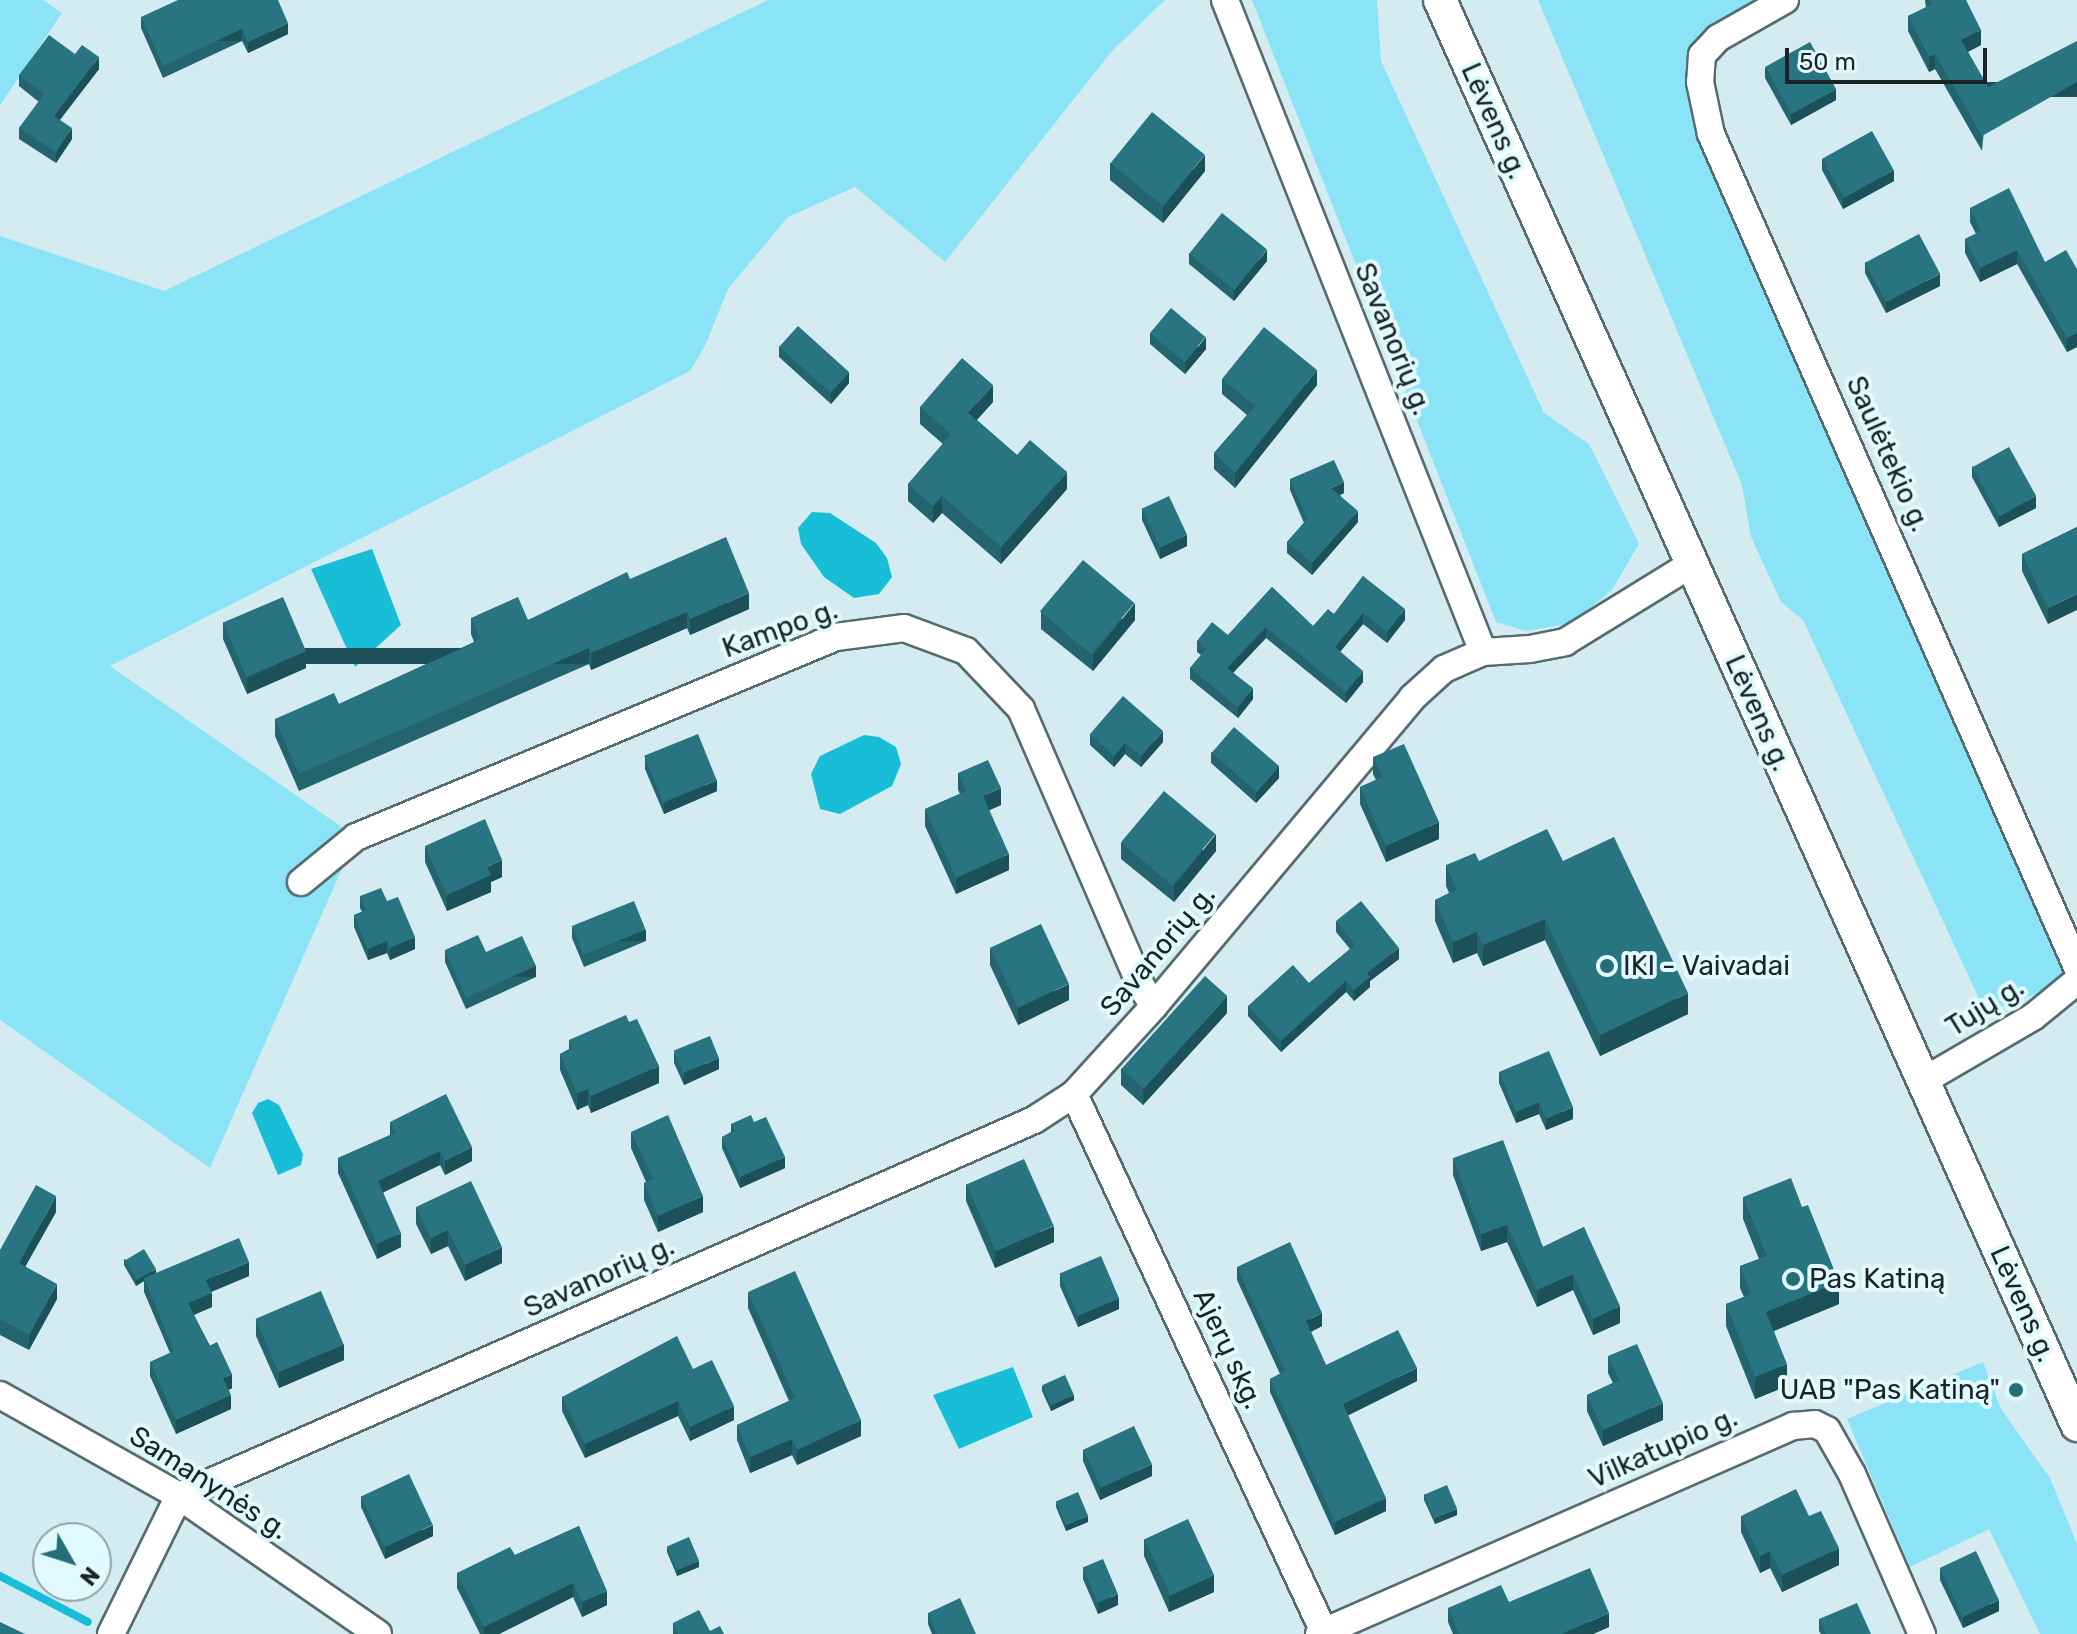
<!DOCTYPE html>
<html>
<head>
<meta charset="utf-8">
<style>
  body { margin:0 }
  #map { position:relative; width:2077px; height:1634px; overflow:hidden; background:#d4ecf1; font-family:Rubik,sans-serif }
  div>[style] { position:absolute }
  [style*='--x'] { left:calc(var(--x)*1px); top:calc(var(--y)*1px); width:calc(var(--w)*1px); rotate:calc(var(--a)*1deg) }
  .green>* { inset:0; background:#8be4f6 }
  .water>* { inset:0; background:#18bed7 }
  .stream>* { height:8px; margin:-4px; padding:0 4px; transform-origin:4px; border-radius:4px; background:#18bed7 }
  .roads { filter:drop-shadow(2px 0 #556b70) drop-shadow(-2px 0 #556b70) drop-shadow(0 2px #556b70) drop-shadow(0 -2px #556b70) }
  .minor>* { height:26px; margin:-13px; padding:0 13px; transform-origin:13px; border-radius:13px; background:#fff }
  .major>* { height:32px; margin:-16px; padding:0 16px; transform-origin:16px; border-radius:16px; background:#fff }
  .wall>* { inset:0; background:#23646f }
  .shaded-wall>* { inset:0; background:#1d515a; transform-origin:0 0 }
  .building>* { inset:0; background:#297481; transform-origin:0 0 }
  .dots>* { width:22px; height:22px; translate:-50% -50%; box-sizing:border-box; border:4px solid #e1faff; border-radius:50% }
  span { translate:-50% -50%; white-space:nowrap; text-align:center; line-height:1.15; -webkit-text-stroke:8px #e1faff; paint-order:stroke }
  .street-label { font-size:28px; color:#1a2325 }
  .poi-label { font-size:28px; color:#1a2325 }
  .left { translate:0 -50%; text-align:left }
  .right { translate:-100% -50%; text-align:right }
  .north { position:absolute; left:32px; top:1522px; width:80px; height:80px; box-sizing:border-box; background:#e1faff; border:2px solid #91a4a8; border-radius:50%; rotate:129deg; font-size:22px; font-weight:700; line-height:32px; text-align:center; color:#1a2325 }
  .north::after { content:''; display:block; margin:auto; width:28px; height:36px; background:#266d7a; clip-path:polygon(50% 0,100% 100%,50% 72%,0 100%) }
  .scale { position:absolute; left:1785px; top:48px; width:202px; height:36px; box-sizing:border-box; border:4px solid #1a2325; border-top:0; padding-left:10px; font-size:24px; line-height:28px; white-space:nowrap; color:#1a2325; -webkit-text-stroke:6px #e1faff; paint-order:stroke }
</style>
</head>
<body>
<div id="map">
  <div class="green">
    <div style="clip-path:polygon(0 0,43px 0,62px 13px,0 105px)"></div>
    <div style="clip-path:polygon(768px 0,1165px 0,1112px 51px,945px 262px,855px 187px,788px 217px,728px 289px,705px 346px,690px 371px,110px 666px,356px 837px,210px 1168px,0 1020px,0 236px,164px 291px)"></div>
    <div style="clip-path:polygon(1252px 0,1377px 0,1381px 61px,1544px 413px,1589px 444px,1639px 544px,1612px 590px,1572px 623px,1526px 631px,1496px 622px)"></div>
    <div style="clip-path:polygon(1538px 0,1785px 0,1718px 38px,1700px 82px,2077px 979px,1993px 1010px,1982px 1005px,1803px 620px,1781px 602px,1751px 537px,1742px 485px)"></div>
    <div style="clip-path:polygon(1983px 1362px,2001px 1409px,2050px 1478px,2077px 1544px,2077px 1634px,2040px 1634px,1989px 1529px,1910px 1567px,1847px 1419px)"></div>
  </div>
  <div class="water">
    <div style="clip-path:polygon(812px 512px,830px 513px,876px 543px,887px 558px,892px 577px,879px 594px,854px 598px,824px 577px,801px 544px,798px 528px)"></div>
    <div style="clip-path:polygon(372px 549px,401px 625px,355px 667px,311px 569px)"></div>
    <div style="clip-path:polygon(864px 735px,879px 737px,896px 747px,901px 764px,892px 786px,840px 814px,820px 809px,811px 774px,820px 756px)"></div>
    <div style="clip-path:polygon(268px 1099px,279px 1105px,303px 1154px,301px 1165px,278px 1175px,252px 1113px,258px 1103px)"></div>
    <div style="clip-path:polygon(1013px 1367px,1033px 1417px,959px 1449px,933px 1395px)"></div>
  </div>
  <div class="stream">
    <div style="--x:0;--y:1576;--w:99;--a:27.6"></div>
  </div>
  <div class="roads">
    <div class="minor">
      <div style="--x:1785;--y:0;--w:77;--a:150.4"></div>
      <div style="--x:1718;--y:38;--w:23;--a:133"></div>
      <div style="--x:1702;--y:55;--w:27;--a:94"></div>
      <div style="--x:1700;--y:82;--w:53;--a:78.1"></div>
      <div style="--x:1711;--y:134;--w:910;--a:66.28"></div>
      <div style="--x:1483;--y:652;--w:47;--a:-3.7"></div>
      <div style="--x:1530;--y:649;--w:36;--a:-11"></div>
      <div style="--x:1565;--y:642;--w:149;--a:-31.6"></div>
      <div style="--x:301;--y:882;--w:71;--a:-39.3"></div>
      <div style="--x:356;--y:837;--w:520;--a:-22.62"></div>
      <div style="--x:836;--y:637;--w:69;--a:-7.5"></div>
      <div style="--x:904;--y:628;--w:66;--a:20.4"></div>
      <div style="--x:966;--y:651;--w:80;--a:46.5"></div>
      <div style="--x:1021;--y:709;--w:300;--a:66.6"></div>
      <div style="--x:1140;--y:984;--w:26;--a:58"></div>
      <div style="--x:1923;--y:1081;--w:127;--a:-30.2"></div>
      <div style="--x:2033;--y:1017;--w:57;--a:-39.3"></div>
      <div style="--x:1074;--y:1094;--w:593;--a:65.08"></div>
      <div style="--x:0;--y:1395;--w:206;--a:29.4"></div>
      <div style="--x:179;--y:1496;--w:242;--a:34.7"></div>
      <div style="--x:111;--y:1634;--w:154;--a:-63.8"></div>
      <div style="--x:179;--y:1496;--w:934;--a:-23.74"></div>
      <div style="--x:1034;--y:1120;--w:48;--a:-33"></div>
      <div style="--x:1074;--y:1094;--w:119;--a:-47.7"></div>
      <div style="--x:1154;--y:1006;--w:402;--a:-50"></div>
      <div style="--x:1412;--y:698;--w:43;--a:-42.2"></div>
      <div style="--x:1444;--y:669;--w:43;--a:-23.6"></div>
      <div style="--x:1483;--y:652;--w:701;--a:-111.59"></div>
      <div style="--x:1319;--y:1634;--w:518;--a:-23.69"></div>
      <div style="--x:1793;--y:1426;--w:22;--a:-5"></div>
      <div style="--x:1815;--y:1424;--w:13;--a:27"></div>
      <div style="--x:1827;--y:1430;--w:51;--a:60.4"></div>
      <div style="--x:1852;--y:1474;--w:175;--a:66.4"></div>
    </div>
    <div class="major">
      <div style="--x:1440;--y:0;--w:1561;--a:65.91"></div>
    </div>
  </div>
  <div class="wall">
    <div style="clip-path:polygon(1925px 0,1966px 0,1981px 45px,1968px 52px,1988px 87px,1982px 151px,1935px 69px,1929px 72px,1908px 31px,1908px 16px,1926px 8px)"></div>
    <div style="clip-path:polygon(141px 17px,288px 34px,248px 53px,242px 41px,163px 78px,141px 28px)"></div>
    <div style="clip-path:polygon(75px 54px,99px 69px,60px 120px,72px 139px,56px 163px,19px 139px,19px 128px,39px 102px,19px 86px,19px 75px)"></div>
    <div style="clip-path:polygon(1765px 67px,1836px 100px,1791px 125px,1765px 78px)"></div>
    <div style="clip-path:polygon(1822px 159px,1894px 181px,1843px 209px,1822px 170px)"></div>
    <div style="clip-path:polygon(1110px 163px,1205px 171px,1163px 223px,1110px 180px)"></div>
    <div style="clip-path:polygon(1970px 208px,2045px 262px,2077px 269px,2077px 347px,2067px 352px,2017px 264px,1980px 282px,1965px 253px,1965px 239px,1976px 234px,1970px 222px)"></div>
    <div style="clip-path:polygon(1189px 253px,1267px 261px,1234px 301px,1189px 264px)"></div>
    <div style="clip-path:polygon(1865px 262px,1940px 286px,1886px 313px,1865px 273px)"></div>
    <div style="clip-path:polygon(1150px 333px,1206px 349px,1185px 374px,1150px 344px)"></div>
    <div style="clip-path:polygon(779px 346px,849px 383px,831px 404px,779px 357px)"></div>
    <div style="clip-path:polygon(1222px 379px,1317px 385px,1235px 488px,1214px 469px,1214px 453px,1247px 415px,1222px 394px)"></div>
    <div style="clip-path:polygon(993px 402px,977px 420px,1017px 455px,1067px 489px,1001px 564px,942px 513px,933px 523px,908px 501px,908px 484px,943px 444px,920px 424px,920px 407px)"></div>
    <div style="clip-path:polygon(1972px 466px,2036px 508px,1999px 527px,1972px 477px)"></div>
    <div style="clip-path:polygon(1290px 479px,1344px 493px,1340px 495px,1358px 522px,1312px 575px,1287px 553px,1287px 542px,1304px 523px,1290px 490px)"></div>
    <div style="clip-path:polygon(1142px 508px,1187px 546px,1160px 559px,1142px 520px)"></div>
    <div style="clip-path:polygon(2077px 527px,2048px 624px,2022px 571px,2022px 554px)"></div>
    <div style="clip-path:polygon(1363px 576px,1405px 620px,1387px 643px,1363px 624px,1340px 652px,1363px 682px,1346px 703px,1266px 638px,1233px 673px,1253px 699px,1238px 718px,1190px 679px,1190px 668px,1201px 655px,1197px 652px,1197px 641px,1228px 635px,1272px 587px,1313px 626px,1334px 614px)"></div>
    <div style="clip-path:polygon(630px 579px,749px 609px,690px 635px,687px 628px,591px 670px,589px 664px,299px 791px,275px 736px,275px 719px,339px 704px,474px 642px,471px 634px,471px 618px,528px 620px)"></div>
    <div style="clip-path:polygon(1041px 612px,1135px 620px,1093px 671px,1041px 629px)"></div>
    <div style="clip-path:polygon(223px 622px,306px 668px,247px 694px,223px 639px)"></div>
    <div style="clip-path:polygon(1090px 734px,1163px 742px,1141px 767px,1125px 754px,1114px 767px,1090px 745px)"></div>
    <div style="clip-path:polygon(1211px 752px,1279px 778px,1256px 803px,1211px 763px)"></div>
    <div style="clip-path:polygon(1373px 757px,1439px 839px,1386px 862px,1360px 804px,1360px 787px,1376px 780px,1373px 774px)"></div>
    <div style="clip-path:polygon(645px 758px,717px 791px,664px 814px,645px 769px)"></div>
    <div style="clip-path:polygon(958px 773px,1001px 805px,989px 810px,1009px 870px,956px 894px,925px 826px,925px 809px,960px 794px,958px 790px)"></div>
    <div style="clip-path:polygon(1121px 843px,1216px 851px,1174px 902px,1121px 859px)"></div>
    <div style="clip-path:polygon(425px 846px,502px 877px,491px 882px,491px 892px,447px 911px,425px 862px)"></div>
    <div style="clip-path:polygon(1479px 861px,1563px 861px,1688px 1014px,1600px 1056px,1545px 940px,1483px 966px,1477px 953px,1453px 963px,1435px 921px,1435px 900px,1449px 893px,1446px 886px,1446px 865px)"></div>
    <div style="clip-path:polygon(360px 896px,387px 901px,415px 949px,390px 960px,387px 953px,368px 960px,354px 927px,354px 915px,362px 912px,360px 908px)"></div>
    <div style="clip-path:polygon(1336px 921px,1399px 959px,1370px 981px,1370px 987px,1354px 1001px,1346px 992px,1281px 1052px,1248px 1016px,1248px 1006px,1309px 983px,1350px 949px,1336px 932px)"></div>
    <div style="clip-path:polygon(572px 927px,646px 941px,584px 967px,572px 938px)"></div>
    <div style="clip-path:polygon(990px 948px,1069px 1000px,1018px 1025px,990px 965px)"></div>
    <div style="clip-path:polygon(445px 950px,486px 952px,536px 977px,466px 1009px,445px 962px)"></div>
    <div style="clip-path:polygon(1227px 1013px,1143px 1105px,1121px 1085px,1121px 1069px)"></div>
    <div style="clip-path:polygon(629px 1022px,659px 1083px,591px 1113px,588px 1105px,577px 1110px,560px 1070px,560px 1054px,569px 1049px,569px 1040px)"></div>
    <div style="clip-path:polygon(674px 1052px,719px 1069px,684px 1085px,674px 1063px)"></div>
    <div style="clip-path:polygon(1499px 1072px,1573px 1119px,1546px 1130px,1539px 1114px,1516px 1123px,1499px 1083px)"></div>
    <div style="clip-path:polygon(390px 1122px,472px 1161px,445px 1175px,440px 1165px,383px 1192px,401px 1247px,377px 1259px,338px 1173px,338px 1158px,390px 1135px)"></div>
    <div style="clip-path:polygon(754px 1122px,785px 1168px,740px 1188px,722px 1148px,722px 1137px,731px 1132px,731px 1124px)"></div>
    <div style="clip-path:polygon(631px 1132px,703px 1212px,658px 1232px,644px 1200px,644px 1183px,646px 1182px,631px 1148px)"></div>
    <div style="clip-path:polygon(1453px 1158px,1543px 1247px,1584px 1227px,1620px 1323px,1593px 1335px,1573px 1290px,1537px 1307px,1507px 1242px,1481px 1251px,1453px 1175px)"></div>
    <div style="clip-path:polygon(966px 1184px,1054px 1242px,995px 1268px,966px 1201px)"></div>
    <div style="clip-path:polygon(1743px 1197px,1839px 1304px,1774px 1331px,1787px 1386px,1755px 1399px,1726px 1326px,1726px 1304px,1744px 1297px,1740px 1288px,1740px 1266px,1759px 1259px,1743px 1219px)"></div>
    <div style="clip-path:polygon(416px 1207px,502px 1263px,465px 1281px,448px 1246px,431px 1254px,416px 1224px)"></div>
    <div style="clip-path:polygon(56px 1212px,25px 1266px,57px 1299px,29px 1350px,0 1335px,0 1250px)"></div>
    <div style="clip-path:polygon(124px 1259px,156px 1273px,249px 1276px,211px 1292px,212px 1307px,194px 1315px,232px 1388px,229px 1390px,231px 1409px,176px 1434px,150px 1376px,150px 1362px,170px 1353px,144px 1292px,144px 1281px,136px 1286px,124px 1265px)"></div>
    <div style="clip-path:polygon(1237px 1267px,1322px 1326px,1311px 1332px,1326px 1365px,1417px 1381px,1348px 1415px,1386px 1511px,1335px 1535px,1270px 1392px,1270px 1379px,1280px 1374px,1237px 1280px)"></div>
    <div style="clip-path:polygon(1060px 1274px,1119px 1309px,1078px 1327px,1060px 1286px)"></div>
    <div style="clip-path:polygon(748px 1292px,861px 1436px,797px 1465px,792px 1455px,750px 1473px,737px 1440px,737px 1425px,789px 1401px,748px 1308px)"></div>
    <div style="clip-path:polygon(256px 1319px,344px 1360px,279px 1388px,256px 1336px)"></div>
    <div style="clip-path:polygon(1608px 1356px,1663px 1420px,1603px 1446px,1587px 1411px,1587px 1395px,1613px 1383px,1608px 1373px)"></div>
    <div style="clip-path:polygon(693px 1369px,734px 1420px,690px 1441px,678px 1416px,585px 1458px,562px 1411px,562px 1397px)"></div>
    <div style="clip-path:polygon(1042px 1386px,1074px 1400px,1051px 1411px,1042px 1391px)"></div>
    <div style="clip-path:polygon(1083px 1450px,1152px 1476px,1100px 1500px,1083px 1461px)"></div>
    <div style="clip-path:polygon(1424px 1494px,1457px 1515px,1435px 1524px,1424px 1500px)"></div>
    <div style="clip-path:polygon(361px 1496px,433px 1536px,385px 1559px,361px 1507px)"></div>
    <div style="clip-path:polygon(1056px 1502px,1088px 1522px,1066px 1531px,1056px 1507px)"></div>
    <div style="clip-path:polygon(1741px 1516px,1809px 1516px,1839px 1565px,1782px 1592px,1770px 1568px,1760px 1573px,1741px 1532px)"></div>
    <div style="clip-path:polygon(579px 1526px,607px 1605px,582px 1617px,573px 1597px,499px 1634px,480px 1634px,457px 1588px,457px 1573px,515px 1555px)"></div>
    <div style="clip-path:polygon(1144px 1539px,1214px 1592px,1169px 1612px,1144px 1556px)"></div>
    <div style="clip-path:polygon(667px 1546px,699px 1567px,677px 1576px,667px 1552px)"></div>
    <div style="clip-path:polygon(1083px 1568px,1118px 1605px,1098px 1614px,1083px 1579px)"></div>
    <div style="clip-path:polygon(1940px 1569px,1999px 1611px,1963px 1628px,1940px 1580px)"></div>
    <div style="clip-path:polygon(1509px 1602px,1609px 1627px,1593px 1634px,1453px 1634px,1448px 1622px,1448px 1608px)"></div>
    <div style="clip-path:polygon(928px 1613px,976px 1634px,932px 1634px,928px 1624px)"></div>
    <div style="clip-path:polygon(1819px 1619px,1871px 1634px,1821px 1634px,1819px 1631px)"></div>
    <div style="clip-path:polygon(673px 1623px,710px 1631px,724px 1634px,673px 1634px)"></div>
  </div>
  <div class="shaded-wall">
    <div style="clip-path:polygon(288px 23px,288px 34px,248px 53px,248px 42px)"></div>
    <div style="left:242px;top:29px;width:12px;height:87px;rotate:90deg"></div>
    <div style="clip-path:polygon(1981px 30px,1981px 45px,1961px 55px,1961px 40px)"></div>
    <div style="clip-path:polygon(1935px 54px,1935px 69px,1929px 72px,1929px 57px)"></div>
    <div style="clip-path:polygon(99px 57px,99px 69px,54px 127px,54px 116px)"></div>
    <div style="left:2077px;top:82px;width:15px;height:109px;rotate:90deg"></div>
    <div style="clip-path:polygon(1836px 89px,1836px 100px,1791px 125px,1791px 114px)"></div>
    <div style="clip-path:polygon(72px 128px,72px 139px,56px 163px,56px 152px)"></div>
    <div style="clip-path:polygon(1205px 155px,1205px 171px,1163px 223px,1163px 206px)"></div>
    <div style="clip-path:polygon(1894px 170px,1894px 181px,1843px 209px,1843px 198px)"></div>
    <div style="clip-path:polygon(1267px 250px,1267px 261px,1234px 301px,1234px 290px)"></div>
    <div style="clip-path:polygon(2017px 250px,2017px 264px,1980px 282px,1980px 268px)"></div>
    <div style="clip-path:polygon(1940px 274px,1940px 286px,1886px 313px,1886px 302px)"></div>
    <div style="clip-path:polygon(2077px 333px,2077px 347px,2067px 352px,2067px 338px)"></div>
    <div style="clip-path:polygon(1206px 337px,1206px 349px,1185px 374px,1185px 363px)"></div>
    <div style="clip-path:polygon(1317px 370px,1317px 385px,1235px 488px,1235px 473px)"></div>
    <div style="clip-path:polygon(849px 372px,849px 383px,831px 404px,831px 392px)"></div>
    <div style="clip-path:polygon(993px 385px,993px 402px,968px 429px,968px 413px)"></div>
    <div style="clip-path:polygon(1067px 472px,1067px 489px,1001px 564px,1001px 547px)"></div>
    <div style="clip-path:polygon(1344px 482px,1344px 493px,1331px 499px,1331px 488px)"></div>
    <div style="clip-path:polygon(942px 496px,942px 513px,933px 523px,933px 506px)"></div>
    <div style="clip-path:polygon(2036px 496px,2036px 508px,1999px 527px,1999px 516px)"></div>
    <div style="clip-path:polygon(1358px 511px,1358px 522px,1312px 575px,1312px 563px)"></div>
    <div style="clip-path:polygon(1187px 535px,1187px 546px,1160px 559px,1160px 547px)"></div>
    <div style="clip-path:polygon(749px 593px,749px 609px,690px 635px,690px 619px)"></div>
    <div style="clip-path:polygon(2077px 594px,2077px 610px,2048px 624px,2048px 608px)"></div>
    <div style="clip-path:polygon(1135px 603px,1135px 620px,1093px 671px,1093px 655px)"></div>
    <div style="clip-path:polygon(1405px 609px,1405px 620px,1387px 643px,1387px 632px)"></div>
    <div style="clip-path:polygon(687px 612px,687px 628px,591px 670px,591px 653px)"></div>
    <div style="clip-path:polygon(1363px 613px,1363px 624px,1335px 658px,1335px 647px)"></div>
    <div style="clip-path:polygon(1266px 627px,1266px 638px,1227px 679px,1227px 668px)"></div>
    <div style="left:589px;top:648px;width:16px;height:316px;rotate:90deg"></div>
    <div style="clip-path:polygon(306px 651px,306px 668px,247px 694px,247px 678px)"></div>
    <div style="clip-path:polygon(1363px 671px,1363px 682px,1346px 703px,1346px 692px)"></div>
    <div style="clip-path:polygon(1253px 688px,1253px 699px,1238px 718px,1238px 707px)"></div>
    <div style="clip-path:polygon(1163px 731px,1163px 742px,1141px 767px,1141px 756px)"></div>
    <div style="clip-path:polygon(1125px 743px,1125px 754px,1114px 767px,1114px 756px)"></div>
    <div style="clip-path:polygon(1279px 766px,1279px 778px,1256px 803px,1256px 792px)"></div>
    <div style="clip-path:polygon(717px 780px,717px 791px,664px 814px,664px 803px)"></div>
    <div style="clip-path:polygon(1001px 788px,1001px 805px,983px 813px,983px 796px)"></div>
    <div style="clip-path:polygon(1439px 822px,1439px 839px,1386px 862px,1386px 846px)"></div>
    <div style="clip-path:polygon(1216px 834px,1216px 851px,1174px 902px,1174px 886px)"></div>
    <div style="clip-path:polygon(1009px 854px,1009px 870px,956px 894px,956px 878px)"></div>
    <div style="clip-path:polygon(502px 860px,502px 877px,491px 882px,491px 892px,447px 911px,447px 895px,487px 867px)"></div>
    <div style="clip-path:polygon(1545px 919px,1545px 940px,1483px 966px,1483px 945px)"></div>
    <div style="left:646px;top:930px;width:11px;height:67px;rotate:90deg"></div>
    <div style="clip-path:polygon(1477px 932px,1477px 953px,1453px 963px,1453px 942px)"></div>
    <div style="clip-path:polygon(415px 937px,415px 949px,390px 960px,390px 948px)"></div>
    <div style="clip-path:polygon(387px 941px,387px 953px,368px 960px,368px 949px)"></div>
    <div style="clip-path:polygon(1399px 948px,1399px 959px,1370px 981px,1370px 987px,1354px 1001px,1354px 990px,1367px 973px)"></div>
    <div style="left:536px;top:966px;width:11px;height:77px;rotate:90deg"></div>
    <div style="clip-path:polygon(1346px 981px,1346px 992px,1281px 1052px,1281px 1041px)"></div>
    <div style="clip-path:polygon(1069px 984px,1069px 1000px,1018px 1025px,1018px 1008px)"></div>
    <div style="clip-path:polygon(1688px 993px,1688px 1014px,1600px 1056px,1600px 1035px)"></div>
    <div style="clip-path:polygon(1227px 996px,1227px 1013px,1143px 1105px,1143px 1089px)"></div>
    <div style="clip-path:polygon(719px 1058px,719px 1069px,684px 1085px,684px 1073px)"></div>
    <div style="clip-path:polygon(659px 1066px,659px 1083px,591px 1113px,591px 1096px)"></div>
    <div style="clip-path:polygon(588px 1089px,588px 1105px,577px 1110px,577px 1093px)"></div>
    <div style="clip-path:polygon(1539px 1102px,1539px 1114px,1516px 1123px,1516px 1112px)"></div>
    <div style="clip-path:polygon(1573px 1107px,1573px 1119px,1546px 1130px,1546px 1119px)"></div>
    <div style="clip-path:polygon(472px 1147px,472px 1161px,445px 1175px,445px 1161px)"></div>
    <div style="clip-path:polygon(440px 1151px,440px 1165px,378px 1195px,378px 1181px)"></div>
    <div style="clip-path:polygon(785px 1157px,785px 1168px,740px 1188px,740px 1177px)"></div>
    <div style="clip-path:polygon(56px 1196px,56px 1212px,19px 1278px,19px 1263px)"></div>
    <div style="clip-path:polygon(703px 1196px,703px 1212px,658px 1232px,658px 1216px)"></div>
    <div style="clip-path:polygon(1507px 1225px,1507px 1242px,1481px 1251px,1481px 1234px)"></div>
    <div style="clip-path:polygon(1054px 1226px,1054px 1242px,995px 1268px,995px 1251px)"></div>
    <div style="clip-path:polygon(448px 1230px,448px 1246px,431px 1254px,431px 1238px)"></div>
    <div style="clip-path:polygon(401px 1233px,401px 1247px,377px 1259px,377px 1244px)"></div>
    <div style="clip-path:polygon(502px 1247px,502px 1263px,465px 1281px,465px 1265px)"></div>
    <div style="clip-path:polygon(249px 1262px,249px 1276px,206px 1294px,206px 1280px)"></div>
    <div style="clip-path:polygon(156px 1269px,156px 1275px,144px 1278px,144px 1281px,136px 1286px,136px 1280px)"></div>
    <div style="clip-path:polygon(1573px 1274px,1573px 1290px,1537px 1307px,1537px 1290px)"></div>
    <div style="clip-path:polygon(1839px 1282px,1839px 1304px,1766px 1334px,1766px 1312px)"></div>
    <div style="clip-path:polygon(57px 1284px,57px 1299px,29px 1350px,29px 1335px)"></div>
    <div style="clip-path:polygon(212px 1293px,212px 1307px,188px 1317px,188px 1303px)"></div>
    <div style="clip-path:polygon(1119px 1298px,1119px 1309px,1078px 1327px,1078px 1316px)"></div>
    <div style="clip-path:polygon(1620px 1306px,1620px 1323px,1593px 1335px,1593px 1319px)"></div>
    <div style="clip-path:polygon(1322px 1313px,1322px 1326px,1306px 1334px,1306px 1321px)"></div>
    <div style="clip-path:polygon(344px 1344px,344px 1360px,279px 1388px,279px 1372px)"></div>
    <div style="clip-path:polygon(1787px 1364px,1787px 1386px,1755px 1399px,1755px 1377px)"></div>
    <div style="clip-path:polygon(1417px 1368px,1417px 1381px,1343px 1418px,1343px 1404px)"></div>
    <div style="clip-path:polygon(232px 1374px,232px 1388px,223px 1392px,223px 1378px)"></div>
    <div style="clip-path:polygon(231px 1395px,231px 1409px,176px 1434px,176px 1420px)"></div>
    <div style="clip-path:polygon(1074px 1395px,1074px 1400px,1051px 1411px,1051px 1405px)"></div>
    <div style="clip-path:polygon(678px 1401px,678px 1416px,585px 1458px,585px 1444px)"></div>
    <div style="clip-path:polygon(1663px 1403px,1663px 1420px,1603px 1446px,1603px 1430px)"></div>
    <div style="clip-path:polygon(734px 1406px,734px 1420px,690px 1441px,690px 1427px)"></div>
    <div style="clip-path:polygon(861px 1420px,861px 1436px,797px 1465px,797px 1450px)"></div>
    <div style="clip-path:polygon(792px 1439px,792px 1455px,750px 1473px,750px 1457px)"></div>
    <div style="clip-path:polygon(1152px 1464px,1152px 1476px,1100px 1500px,1100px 1488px)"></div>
    <div style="clip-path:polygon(1386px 1498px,1386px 1511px,1335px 1535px,1335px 1522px)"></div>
    <div style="clip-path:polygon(1457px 1509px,1457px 1515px,1435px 1524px,1435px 1518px)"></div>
    <div style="clip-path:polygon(1088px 1516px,1088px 1522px,1066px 1531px,1066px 1525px)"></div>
    <div style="clip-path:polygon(433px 1525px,433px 1536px,385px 1559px,385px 1547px)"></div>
    <div style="clip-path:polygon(1839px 1548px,1839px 1565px,1782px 1592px,1782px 1575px)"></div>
    <div style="clip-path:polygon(1770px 1551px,1770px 1568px,1760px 1573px,1760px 1556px)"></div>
    <div style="clip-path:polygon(699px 1561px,699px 1567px,677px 1576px,677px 1570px)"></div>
    <div style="clip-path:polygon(1214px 1575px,1214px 1592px,1169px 1612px,1169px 1596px)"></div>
    <div style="clip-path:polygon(573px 1583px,573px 1597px,499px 1634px,484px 1634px,484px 1627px)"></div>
    <div style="clip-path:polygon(607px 1591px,607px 1605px,582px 1617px,582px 1602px)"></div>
    <div style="clip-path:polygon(1118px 1594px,1118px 1605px,1098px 1614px,1098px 1603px)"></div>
    <div style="clip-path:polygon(1999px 1600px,1999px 1611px,1963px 1628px,1963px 1617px)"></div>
    <div style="clip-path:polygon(1609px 1613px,1609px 1627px,1593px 1634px,1561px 1634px)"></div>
  </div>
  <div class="building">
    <div style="clip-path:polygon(178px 0,278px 0,288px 23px,248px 42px,242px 29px,163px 66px,141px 17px)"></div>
    <div style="clip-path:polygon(1929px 0,1966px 0,1981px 30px,1961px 40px,1988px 87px,2077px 41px,2077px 82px,1982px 136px,1935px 54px,1929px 57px,1908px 16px,1932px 4px)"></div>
    <div style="clip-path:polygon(49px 35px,75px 54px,82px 45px,99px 57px,54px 116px,72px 128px,56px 152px,19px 128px,44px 94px,19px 75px)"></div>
    <div style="left:1810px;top:42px;width:54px;height:51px;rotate:61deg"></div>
    <div style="left:1152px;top:112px;width:68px;height:66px;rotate:39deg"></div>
    <div style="left:1872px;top:131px;width:45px;height:57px;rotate:61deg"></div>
    <div style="clip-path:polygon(2009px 188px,2045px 262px,2066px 250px,2077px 269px,2077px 333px,2067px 338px,2017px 250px,1980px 268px,1965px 239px,1981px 231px,1970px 208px)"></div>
    <div style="left:1222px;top:213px;width:58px;height:52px;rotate:39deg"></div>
    <div style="left:1919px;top:234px;width:45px;height:61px;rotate:62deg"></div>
    <div style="left:1171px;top:308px;width:45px;height:33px;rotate:40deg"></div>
    <div style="left:798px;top:326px;width:69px;height:28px;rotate:42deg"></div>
    <div style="clip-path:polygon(1264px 327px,1317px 370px,1235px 473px,1214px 453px,1255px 406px,1222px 379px)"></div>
    <div style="clip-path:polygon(962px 358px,993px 385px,968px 413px,1017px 455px,1030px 440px,1067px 472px,1001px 547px,942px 496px,933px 506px,908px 484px,951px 434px,920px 407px)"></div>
    <div style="left:2009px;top:447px;width:56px;height:42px;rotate:61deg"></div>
    <div style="clip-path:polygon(1334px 460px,1344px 482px,1331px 488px,1358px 511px,1312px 563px,1287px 542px,1307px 519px,1290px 479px)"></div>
    <div style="left:1169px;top:496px;width:43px;height:30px;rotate:65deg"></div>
    <div style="clip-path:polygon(2077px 527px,2077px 594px,2048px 608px,2022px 554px)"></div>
    <div style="clip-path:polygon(726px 537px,749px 593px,690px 619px,687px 612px,591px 653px,589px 648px,299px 774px,275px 719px,334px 693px,339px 704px,471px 644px,480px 638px,471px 618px,518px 597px,528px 620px,627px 572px,630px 579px)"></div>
    <div style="left:1083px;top:560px;width:67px;height:67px;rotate:40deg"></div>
    <div style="clip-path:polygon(1363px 576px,1405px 609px,1387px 632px,1363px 613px,1335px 647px,1363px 671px,1346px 692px,1266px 627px,1227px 668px,1253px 688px,1238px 707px,1190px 668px,1206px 649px,1197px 641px,1212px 622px,1228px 635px,1272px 587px,1313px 626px,1328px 609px,1334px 614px)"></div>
    <div style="left:283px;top:597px;width:59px;height:65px;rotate:67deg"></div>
    <div style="clip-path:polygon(1123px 696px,1163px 731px,1141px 756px,1125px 743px,1114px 756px,1090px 734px)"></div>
    <div style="left:1234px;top:727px;width:60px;height:34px;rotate:41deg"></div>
    <div style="left:698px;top:734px;width:50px;height:58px;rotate:68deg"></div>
    <div style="clip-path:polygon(1404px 744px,1439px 822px,1386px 846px,1360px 787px,1382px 777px,1373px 757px)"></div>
    <div style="clip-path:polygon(988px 760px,1001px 788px,983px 796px,1009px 854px,956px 878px,925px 809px,966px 791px,958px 773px)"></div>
    <div style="left:1164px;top:791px;width:67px;height:67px;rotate:40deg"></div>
    <div style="clip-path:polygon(485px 819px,502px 860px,487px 867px,491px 875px,447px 895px,425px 846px)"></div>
    <div style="clip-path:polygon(1547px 829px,1563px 861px,1614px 837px,1688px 993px,1600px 1035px,1545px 919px,1483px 945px,1477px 932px,1453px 942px,1435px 900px,1457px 890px,1446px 865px,1475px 853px,1479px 861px)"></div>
    <div style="clip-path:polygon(381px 888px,387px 901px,398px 897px,415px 937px,390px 948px,387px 941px,368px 949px,354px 915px,366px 910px,360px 896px)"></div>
    <div style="left:634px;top:901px;width:31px;height:67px;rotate:68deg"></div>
    <div style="clip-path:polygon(1361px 901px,1399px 948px,1367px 973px,1370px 977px,1354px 990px,1346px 981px,1281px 1041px,1248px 1006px,1293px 965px,1309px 983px,1355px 945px,1336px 921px)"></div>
    <div style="left:1041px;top:924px;width:66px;height:56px;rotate:65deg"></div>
    <div style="clip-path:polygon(478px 935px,486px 952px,522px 936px,536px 966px,466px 998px,445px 950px)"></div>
    <div style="left:1205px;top:976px;width:30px;height:125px;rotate:42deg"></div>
    <div style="clip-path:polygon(626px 1015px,629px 1022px,637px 1019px,659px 1066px,591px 1096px,588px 1089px,577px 1093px,560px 1054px,572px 1048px,569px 1040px)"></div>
    <div style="left:710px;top:1036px;width:24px;height:39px;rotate:68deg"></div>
    <div style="clip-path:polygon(1549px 1051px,1573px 1107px,1546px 1119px,1539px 1102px,1516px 1112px,1499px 1072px)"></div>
    <div style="clip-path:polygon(446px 1094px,472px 1147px,445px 1161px,440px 1151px,378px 1181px,401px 1233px,377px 1244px,338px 1158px,395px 1133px,390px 1122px)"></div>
    <div style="clip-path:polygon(668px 1115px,703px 1196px,658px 1216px,644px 1183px,653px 1179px,631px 1132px)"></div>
    <div style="clip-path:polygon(751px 1115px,754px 1122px,766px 1117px,785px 1157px,740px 1177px,722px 1137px,735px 1131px,731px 1124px)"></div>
    <div style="clip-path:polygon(1503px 1140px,1543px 1247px,1584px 1227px,1620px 1306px,1593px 1319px,1573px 1274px,1537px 1290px,1507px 1225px,1481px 1234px,1453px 1158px)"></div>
    <div style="left:1024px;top:1159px;width:73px;height:63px;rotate:66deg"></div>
    <div style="clip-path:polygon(1791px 1178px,1802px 1207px,1808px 1205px,1839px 1282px,1766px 1312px,1787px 1364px,1755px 1377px,1726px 1304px,1751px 1294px,1740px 1266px,1767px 1256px,1743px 1197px)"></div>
    <div style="clip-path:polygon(471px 1181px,502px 1247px,465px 1265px,448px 1230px,431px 1238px,416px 1207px)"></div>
    <div style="clip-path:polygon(36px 1185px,56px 1196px,19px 1263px,57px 1284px,29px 1335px,0 1319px,0 1250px)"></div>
    <div style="clip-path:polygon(239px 1238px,249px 1262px,206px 1280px,212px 1293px,188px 1303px,209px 1346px,217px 1342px,232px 1374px,223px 1378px,231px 1395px,176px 1420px,150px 1362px,174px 1351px,144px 1278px)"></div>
    <div style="clip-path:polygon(1290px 1242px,1322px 1313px,1306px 1321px,1326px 1365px,1398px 1330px,1417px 1368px,1343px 1404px,1386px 1498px,1335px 1522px,1270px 1379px,1285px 1371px,1237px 1267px)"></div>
    <div style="left:144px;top:1249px;width:23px;height:22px;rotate:59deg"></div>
    <div style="left:1101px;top:1256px;width:46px;height:45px;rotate:67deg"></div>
    <div style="clip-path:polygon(795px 1271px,861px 1420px,797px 1450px,792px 1439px,750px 1457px,737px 1425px,795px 1398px,748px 1292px)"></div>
    <div style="left:321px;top:1291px;width:58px;height:71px;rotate:67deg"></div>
    <div style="clip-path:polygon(677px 1336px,693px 1369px,712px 1360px,734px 1406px,690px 1427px,678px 1401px,585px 1444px,562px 1397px)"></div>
    <div style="clip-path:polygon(1637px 1344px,1663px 1403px,1603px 1430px,1587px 1395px,1619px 1380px,1608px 1356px)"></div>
    <div style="left:1065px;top:1375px;width:22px;height:25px;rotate:66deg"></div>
    <div style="left:1134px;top:1426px;width:42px;height:56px;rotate:65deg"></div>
    <div style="left:409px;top:1474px;width:56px;height:53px;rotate:65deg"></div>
    <div style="left:1447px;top:1485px;width:26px;height:25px;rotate:67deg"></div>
    <div style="clip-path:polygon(1796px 1489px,1809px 1516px,1821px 1511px,1839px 1548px,1782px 1575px,1770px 1551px,1760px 1556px,1741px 1516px)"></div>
    <div style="left:1078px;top:1492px;width:26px;height:24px;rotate:67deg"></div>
    <div style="left:1188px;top:1519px;width:62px;height:48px;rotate:65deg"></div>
    <div style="clip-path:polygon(579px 1526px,607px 1591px,582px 1602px,573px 1583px,484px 1627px,457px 1573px,510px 1547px,515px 1555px)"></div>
    <div style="left:689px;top:1537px;width:26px;height:24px;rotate:67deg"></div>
    <div style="left:1976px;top:1551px;width:54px;height:40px;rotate:65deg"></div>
    <div style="left:1103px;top:1559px;width:38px;height:22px;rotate:67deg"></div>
    <div style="clip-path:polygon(1590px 1568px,1609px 1613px,1561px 1634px,1459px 1634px,1448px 1608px,1501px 1585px,1509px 1602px)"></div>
    <div style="clip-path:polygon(960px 1598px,976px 1634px,937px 1634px,928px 1613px)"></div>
    <div style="clip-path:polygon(1857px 1603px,1871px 1634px,1826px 1634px,1819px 1619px)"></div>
    <div style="clip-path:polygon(699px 1610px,710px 1631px,720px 1626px,724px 1634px,678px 1634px,673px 1623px)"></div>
    <div style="clip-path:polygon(0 1622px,25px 1634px,0 1634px)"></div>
  </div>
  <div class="dots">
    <div style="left:1607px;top:966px;background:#266d7a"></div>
    <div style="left:1793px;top:1279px;background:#266d7a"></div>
    <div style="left:2016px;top:1390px;background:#266d7a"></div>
  </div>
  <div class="street-label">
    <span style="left:1494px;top:121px;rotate:66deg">Lėvens g.</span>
    <span style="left:1393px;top:339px;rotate:68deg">Savanorių g.</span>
    <span style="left:1888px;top:454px;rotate:66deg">Saulėtekio g.</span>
    <span style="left:780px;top:629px;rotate:-20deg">Kampo g.</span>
    <span style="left:1758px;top:713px;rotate:66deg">Lėvens g.</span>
    <span style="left:1158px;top:951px;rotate:-50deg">Savanorių g.</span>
    <span style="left:1985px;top:1007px;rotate:-32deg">Tujų g.</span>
    <span style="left:599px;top:1277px;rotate:-24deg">Savanorių g.</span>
    <span style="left:2023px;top:1304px;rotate:66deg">Lėvens g.</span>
    <span style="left:1228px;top:1349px;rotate:65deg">Ajerų skg.</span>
    <span style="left:1663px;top:1448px;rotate:-24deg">Vilkatupio g.</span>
    <span style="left:209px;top:1483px;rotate:33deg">Samanynės g.</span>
  </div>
  <div class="poi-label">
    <span class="left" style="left:1623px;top:966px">IKI - Vaivadai</span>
    <span class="left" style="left:1809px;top:1279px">Pas Katiną</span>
    <span class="right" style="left:2000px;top:1390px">UAB "Pas Katiną"</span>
  </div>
  <div class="north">N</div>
  <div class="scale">50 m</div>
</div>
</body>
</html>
